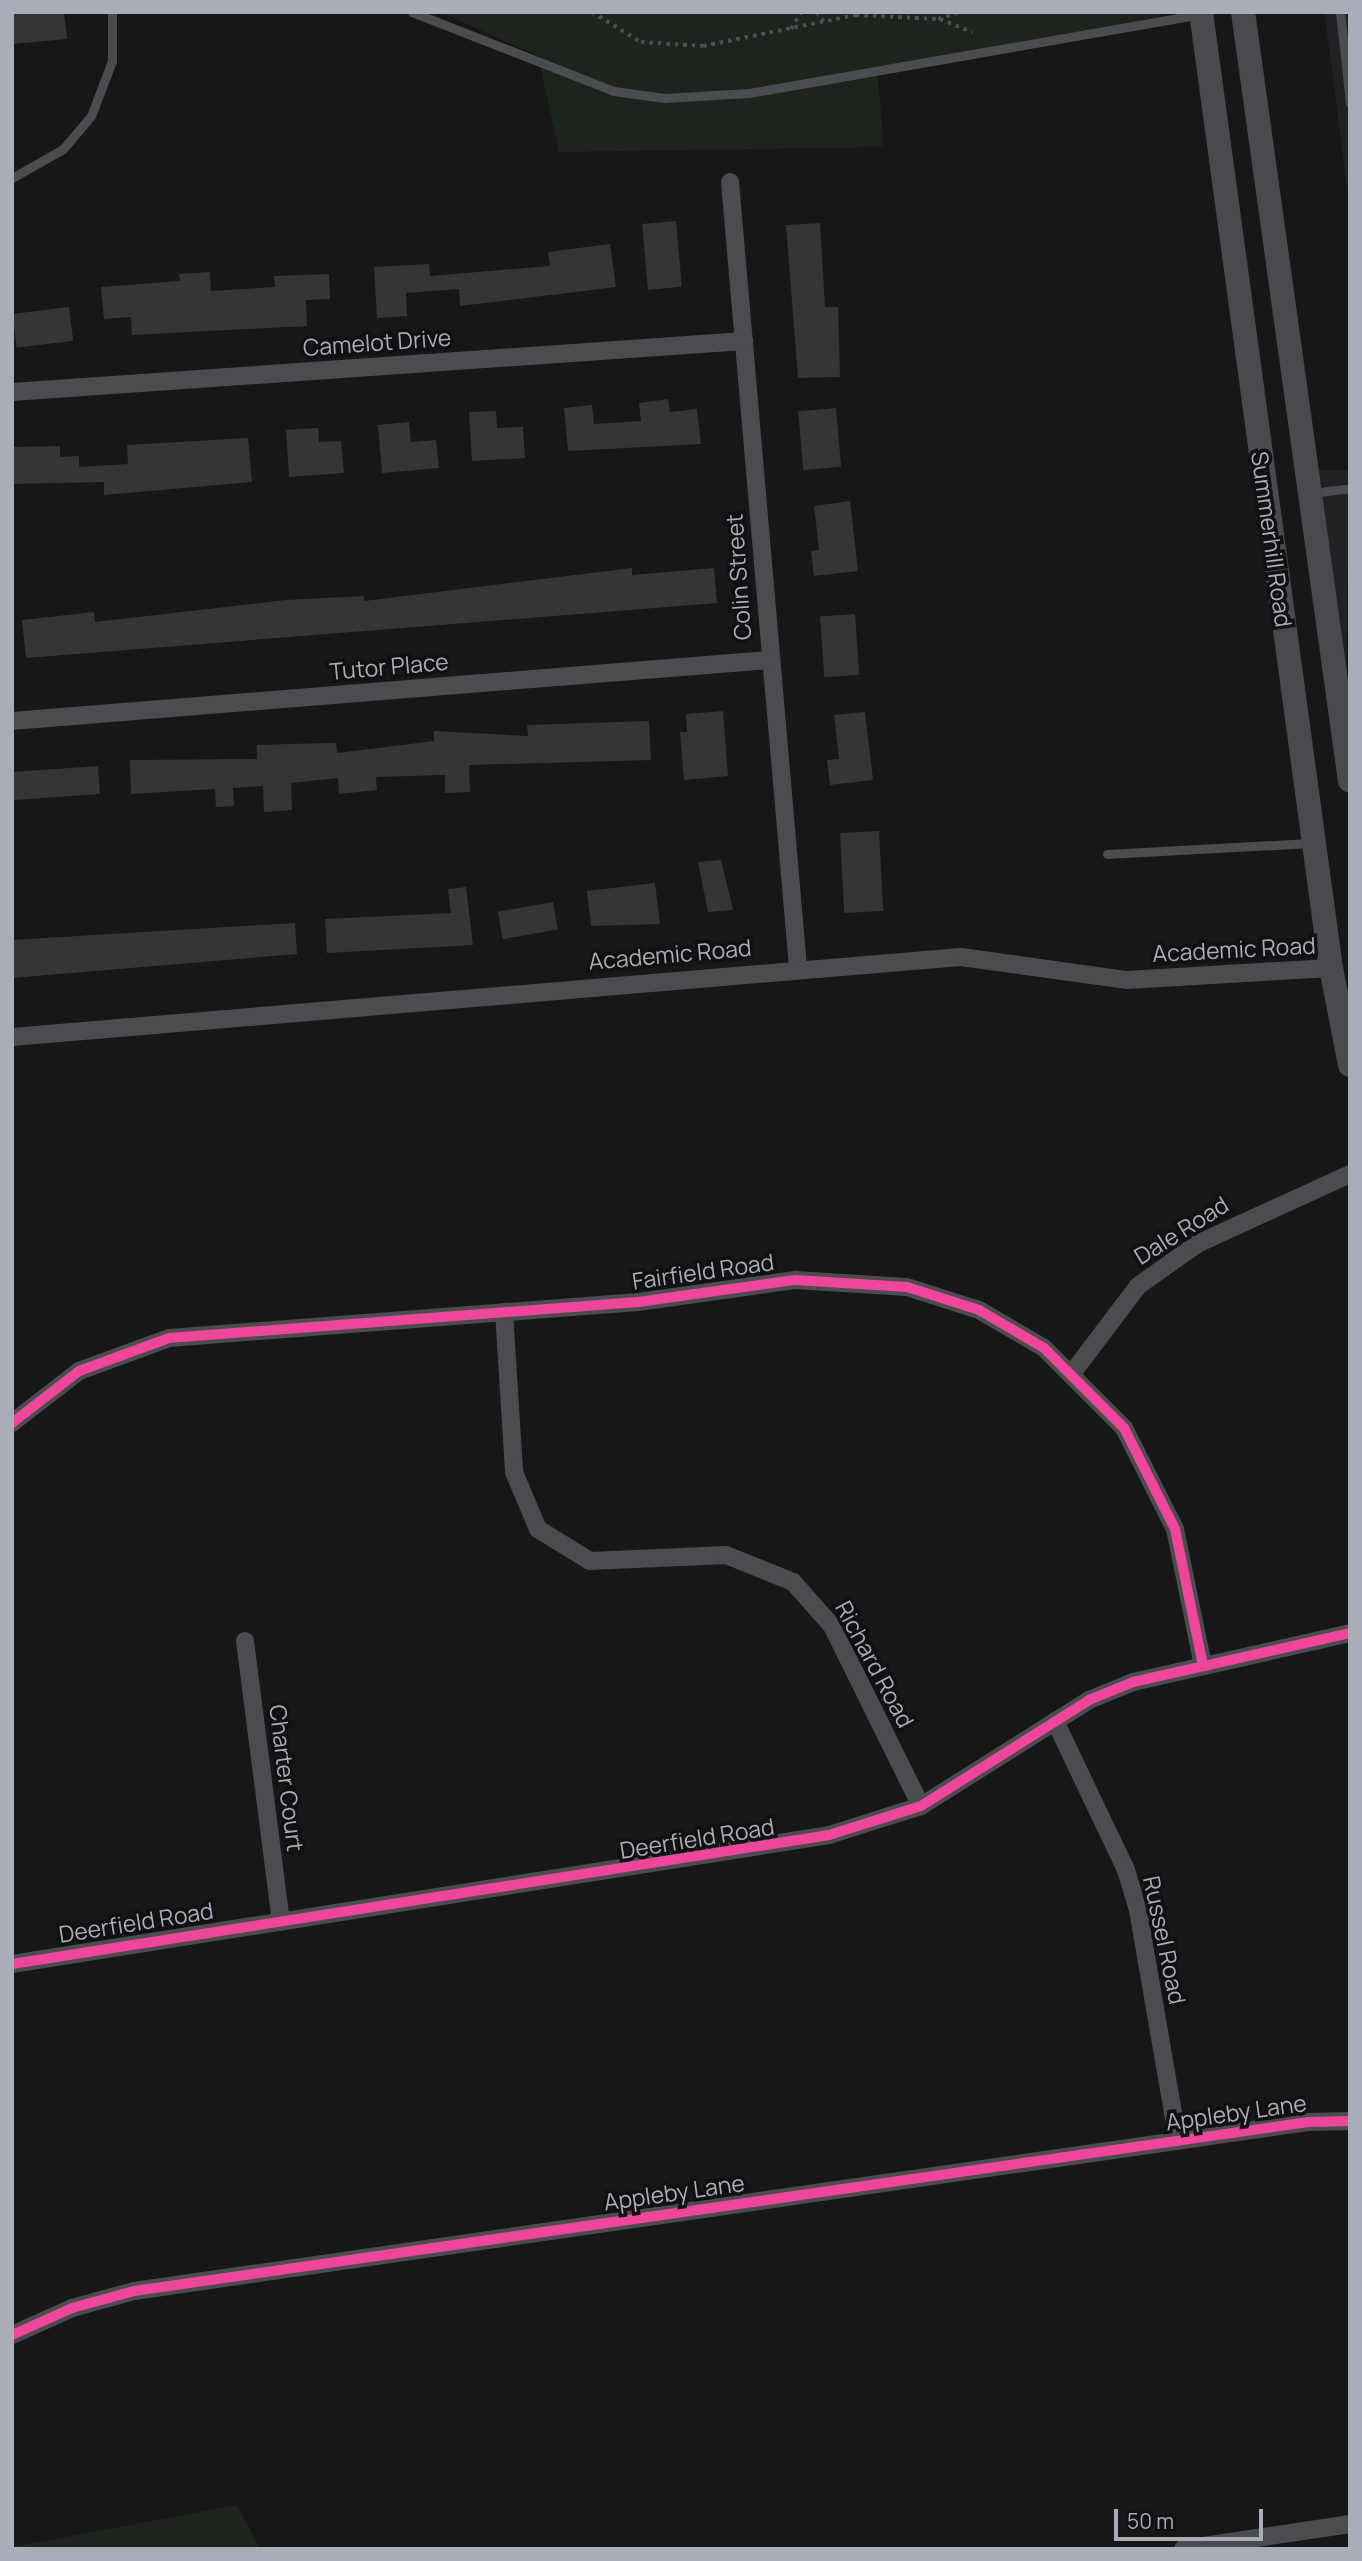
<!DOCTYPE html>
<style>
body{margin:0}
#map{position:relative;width:1362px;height:2561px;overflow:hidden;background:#171717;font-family:Manrope,sans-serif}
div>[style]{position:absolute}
.built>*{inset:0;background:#212123}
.green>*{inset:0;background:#1d241e}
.building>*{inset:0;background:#353536;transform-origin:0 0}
.path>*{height:3.5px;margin-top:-1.75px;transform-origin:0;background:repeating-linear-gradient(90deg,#4d4e52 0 3.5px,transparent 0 8.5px)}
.lane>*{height:9px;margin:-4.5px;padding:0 4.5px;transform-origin:4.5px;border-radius:4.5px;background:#4b4c50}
.street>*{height:18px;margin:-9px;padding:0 9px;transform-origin:9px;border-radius:9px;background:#4b4c50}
.secondary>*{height:24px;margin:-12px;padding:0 12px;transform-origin:12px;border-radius:12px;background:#4a4a4e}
.cycleway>*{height:10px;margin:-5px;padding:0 5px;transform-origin:5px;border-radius:5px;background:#ed469a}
span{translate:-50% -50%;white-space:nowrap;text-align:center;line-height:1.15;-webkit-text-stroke:7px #111113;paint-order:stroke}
.street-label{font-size:23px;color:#a8adb8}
.frame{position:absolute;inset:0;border:14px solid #a8adb8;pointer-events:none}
.scale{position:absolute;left:1114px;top:2509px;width:149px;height:32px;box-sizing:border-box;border:4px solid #a8adb8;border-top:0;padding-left:9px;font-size:21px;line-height:24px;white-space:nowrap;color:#a8adb8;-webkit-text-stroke:5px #111113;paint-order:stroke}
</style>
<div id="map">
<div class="built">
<div style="clip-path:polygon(1326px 12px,1350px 12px,1350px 211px,1325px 17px)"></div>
<div style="clip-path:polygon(1319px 470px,1350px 470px,1346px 674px)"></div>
</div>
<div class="green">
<div style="clip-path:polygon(440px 12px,1159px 12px,1160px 24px,877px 69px,884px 147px,559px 152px,538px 56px)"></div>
<div style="clip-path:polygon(237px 2505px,260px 2549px,12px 2549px,12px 2547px)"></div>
</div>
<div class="building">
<div style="clip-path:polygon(12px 12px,64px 12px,67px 39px,12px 44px)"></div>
<div style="left:676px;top:221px;width:66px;height:34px;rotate:85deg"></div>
<div style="clip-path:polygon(820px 223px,825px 307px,838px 307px,840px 377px,798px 378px,786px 225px)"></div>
<div style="clip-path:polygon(610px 244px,616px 287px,460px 306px,459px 289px,406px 293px,407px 316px,377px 318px,374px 267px,429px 264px,430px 276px,550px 266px,548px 252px)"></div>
<div style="clip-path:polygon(210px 272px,211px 291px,275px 287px,274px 276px,329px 274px,330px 299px,306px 300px,307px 326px,132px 335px,131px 317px,104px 319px,101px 287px,180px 281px,179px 274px)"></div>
<div style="left:69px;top:307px;width:34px;height:57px;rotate:83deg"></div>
<div style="clip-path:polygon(668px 399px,670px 412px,697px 409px,701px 444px,568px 451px,564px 408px,592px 405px,594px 424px,641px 421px,639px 403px)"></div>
<div style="left:836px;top:408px;width:59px;height:38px;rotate:85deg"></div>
<div style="clip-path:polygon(496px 411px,497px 428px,523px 427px,525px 458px,472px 461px,469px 412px)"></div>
<div style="clip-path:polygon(409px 422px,411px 442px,436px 440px,439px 468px,382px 473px,378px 425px)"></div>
<div style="clip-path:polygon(318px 428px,319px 442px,341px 441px,344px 473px,289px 477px,286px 430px)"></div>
<div style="clip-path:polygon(248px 438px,252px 482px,104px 495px,104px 482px,12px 484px,12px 447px,60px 446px,60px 457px,79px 456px,79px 467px,128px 464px,127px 445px)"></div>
<div style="clip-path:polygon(850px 501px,858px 571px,814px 576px,811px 551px,819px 550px,814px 506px)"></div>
<div style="clip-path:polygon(632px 568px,632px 575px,714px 568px,717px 603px,26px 658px,22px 620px,94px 612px,95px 622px,286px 600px,364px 596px,364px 601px)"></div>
<div style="left:855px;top:614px;width:61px;height:35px;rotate:86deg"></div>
<div style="clip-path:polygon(723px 711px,728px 776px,684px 780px,680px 732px,687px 732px,686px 714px)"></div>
<div style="clip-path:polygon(865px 712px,873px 780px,830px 785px,827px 760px,839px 759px,834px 715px)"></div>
<div style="clip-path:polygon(649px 721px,651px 760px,469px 765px,470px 792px,445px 793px,445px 775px,376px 777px,377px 790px,339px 794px,338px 778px,291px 783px,292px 810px,264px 812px,263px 786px,233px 788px,234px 806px,216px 807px,215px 789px,131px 794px,130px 760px,257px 759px,257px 745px,289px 744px,336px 743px,337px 753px,434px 741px,434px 731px,528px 736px,527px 725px)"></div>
<div style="left:98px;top:766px;width:28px;height:86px;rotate:86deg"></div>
<div style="left:879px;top:831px;width:80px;height:39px;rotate:87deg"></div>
<div style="clip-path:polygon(721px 860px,733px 910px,708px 912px,698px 862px)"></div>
<div style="clip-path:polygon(655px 883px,660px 924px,591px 926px,587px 891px)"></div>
<div style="clip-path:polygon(466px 887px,473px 945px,327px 953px,325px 919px,451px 913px,448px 889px)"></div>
<div style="left:553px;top:902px;width:28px;height:56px;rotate:80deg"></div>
<div style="clip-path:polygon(295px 923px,297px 954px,12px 978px,12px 940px)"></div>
</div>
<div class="path">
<div style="left:592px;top:12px;width:57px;rotate:31.5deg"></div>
<div style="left:641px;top:42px;width:62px;rotate:3.7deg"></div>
<div style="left:703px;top:46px;width:156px;rotate:-11.5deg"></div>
<div style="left:856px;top:15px;width:82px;rotate:2.8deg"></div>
<div style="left:938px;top:19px;width:23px;rotate:-18deg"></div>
<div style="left:817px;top:12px;width:12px;rotate:55deg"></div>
<div style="left:940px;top:19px;width:35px;rotate:22deg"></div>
<div style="left:791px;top:29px;width:20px;rotate:-60deg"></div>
</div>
<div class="lane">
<div style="left:412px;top:12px;width:217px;rotate:21.4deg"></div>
<div style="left:614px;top:91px;width:51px;rotate:7.8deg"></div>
<div style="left:665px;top:98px;width:84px;rotate:-3.4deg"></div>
<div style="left:749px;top:93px;width:458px;rotate:-9.9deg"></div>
<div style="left:1340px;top:12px;width:91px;rotate:83.7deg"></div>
<div style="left:12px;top:178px;width:59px;rotate:-29.6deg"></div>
<div style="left:63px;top:149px;width:43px;rotate:-49.7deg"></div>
<div style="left:91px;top:116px;width:59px;rotate:-69.1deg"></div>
<div style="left:112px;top:61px;width:49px;rotate:-90deg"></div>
<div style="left:1312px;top:493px;width:38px;rotate:-7deg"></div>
<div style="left:1107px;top:854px;width:204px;rotate:-3.1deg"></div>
</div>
<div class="street">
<div style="left:730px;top:182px;width:788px;rotate:85.05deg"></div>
<div style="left:12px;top:392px;width:734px;rotate:-3.99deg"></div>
<div style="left:12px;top:721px;width:759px;rotate:-4.61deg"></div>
<div style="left:12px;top:1037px;width:952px;rotate:-4.82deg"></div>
<div style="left:961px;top:957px;width:168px;rotate:7.9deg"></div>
<div style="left:1127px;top:980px;width:204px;rotate:-3.4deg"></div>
<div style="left:504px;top:1312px;width:160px;rotate:86.4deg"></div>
<div style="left:514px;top:1472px;width:62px;rotate:67.2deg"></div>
<div style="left:538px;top:1529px;width:61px;rotate:31.6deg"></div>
<div style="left:590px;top:1561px;width:136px;rotate:-2.5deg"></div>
<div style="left:726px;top:1555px;width:72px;rotate:21.9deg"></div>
<div style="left:793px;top:1582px;width:59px;rotate:48.4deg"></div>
<div style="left:832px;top:1626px;width:201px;rotate:63.7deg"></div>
<div style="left:1073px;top:1372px;width:108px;rotate:-52.9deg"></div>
<div style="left:1138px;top:1286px;width:72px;rotate:-35.4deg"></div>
<div style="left:1197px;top:1244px;width:168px;rotate:-24.6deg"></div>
<div style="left:12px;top:1423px;width:85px;rotate:-37.8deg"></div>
<div style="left:79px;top:1371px;width:96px;rotate:-20.1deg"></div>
<div style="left:169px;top:1338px;width:470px;rotate:-4.4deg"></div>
<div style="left:638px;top:1302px;width:159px;rotate:-8deg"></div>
<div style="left:795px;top:1280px;width:112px;rotate:3.6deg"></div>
<div style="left:907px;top:1287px;width:76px;rotate:17.7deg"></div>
<div style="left:979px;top:1310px;width:75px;rotate:30.3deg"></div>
<div style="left:1044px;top:1348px;width:113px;rotate:45deg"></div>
<div style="left:1124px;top:1428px;width:113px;rotate:63.2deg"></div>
<div style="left:1175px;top:1529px;width:140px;rotate:78.4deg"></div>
<div style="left:245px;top:1641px;width:283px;rotate:82.7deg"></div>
<div style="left:1055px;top:1721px;width:165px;rotate:64.5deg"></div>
<div style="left:1126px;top:1870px;width:42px;rotate:73.3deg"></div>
<div style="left:1138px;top:1910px;width:234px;rotate:80.2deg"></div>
<div style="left:12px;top:1964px;width:827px;rotate:-8.97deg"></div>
<div style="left:829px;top:1835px;width:96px;rotate:-17.5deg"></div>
<div style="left:921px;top:1806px;width:199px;rotate:-32.2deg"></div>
<div style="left:1089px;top:1700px;width:48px;rotate:-22.2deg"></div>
<div style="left:1133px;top:1682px;width:222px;rotate:-12.7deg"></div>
<div style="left:12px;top:2335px;width:66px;rotate:-24.2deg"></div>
<div style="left:72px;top:2308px;width:64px;rotate:-15.3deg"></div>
<div style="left:134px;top:2291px;width:1186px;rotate:-8.19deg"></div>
<div style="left:1308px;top:2122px;width:42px;rotate:-1.4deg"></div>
<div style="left:1183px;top:2549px;width:169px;rotate:-8.5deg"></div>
</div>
<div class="secondary">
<div style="left:1201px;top:12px;width:965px;rotate:82.26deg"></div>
<div style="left:1331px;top:968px;width:99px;rotate:78.9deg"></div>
<div style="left:1243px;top:12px;width:776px;rotate:82.08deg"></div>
</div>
<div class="cycleway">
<div style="left:12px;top:1423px;width:85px;rotate:-37.8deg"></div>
<div style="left:79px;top:1371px;width:96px;rotate:-20.1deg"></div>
<div style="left:169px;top:1338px;width:470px;rotate:-4.4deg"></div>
<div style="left:638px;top:1302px;width:159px;rotate:-8deg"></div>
<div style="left:795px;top:1280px;width:112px;rotate:3.6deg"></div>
<div style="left:907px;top:1287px;width:76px;rotate:17.7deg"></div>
<div style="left:979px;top:1310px;width:75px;rotate:30.3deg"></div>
<div style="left:1044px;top:1348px;width:113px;rotate:45deg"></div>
<div style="left:1124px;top:1428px;width:113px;rotate:63.2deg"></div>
<div style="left:1175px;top:1529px;width:140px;rotate:78.4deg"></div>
<div style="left:12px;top:1964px;width:827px;rotate:-8.97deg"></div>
<div style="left:829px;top:1835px;width:96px;rotate:-17.5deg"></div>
<div style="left:921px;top:1806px;width:199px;rotate:-32.2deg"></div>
<div style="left:1089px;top:1700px;width:48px;rotate:-22.2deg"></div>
<div style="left:1133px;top:1682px;width:222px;rotate:-12.7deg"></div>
<div style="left:12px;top:2335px;width:66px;rotate:-24.2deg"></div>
<div style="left:72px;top:2308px;width:64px;rotate:-15.3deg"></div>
<div style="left:134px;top:2291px;width:1186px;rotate:-8.19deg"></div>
<div style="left:1308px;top:2122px;width:42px;rotate:-1.4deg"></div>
</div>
<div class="street-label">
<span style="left:377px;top:342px;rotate:-4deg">Camelot Drive</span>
<span style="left:1272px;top:539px;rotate:82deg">Summerhill Road</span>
<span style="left:738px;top:577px;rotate:-94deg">Colin Street</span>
<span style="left:389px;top:666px;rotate:-5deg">Tutor Place</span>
<span style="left:1234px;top:949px;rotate:-3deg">Academic Road</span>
<span style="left:670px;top:954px;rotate:-5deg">Academic Road</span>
<span style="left:1181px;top:1230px;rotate:-32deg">Dale Road</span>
<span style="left:703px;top:1271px;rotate:-8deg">Fairfield Road</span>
<span style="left:875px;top:1664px;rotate:62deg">Richard Road</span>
<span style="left:287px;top:1778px;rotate:83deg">Charter Court</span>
<span style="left:697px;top:1838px;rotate:-9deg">Deerfield Road</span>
<span style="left:136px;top:1922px;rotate:-9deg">Deerfield Road</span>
<span style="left:1165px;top:1940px;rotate:78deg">Russel Road</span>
<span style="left:1236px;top:2112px;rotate:-8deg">Appleby Lane</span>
<span style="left:674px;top:2192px;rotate:-8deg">Appleby Lane</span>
</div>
<div class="frame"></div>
<div class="scale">50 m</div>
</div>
